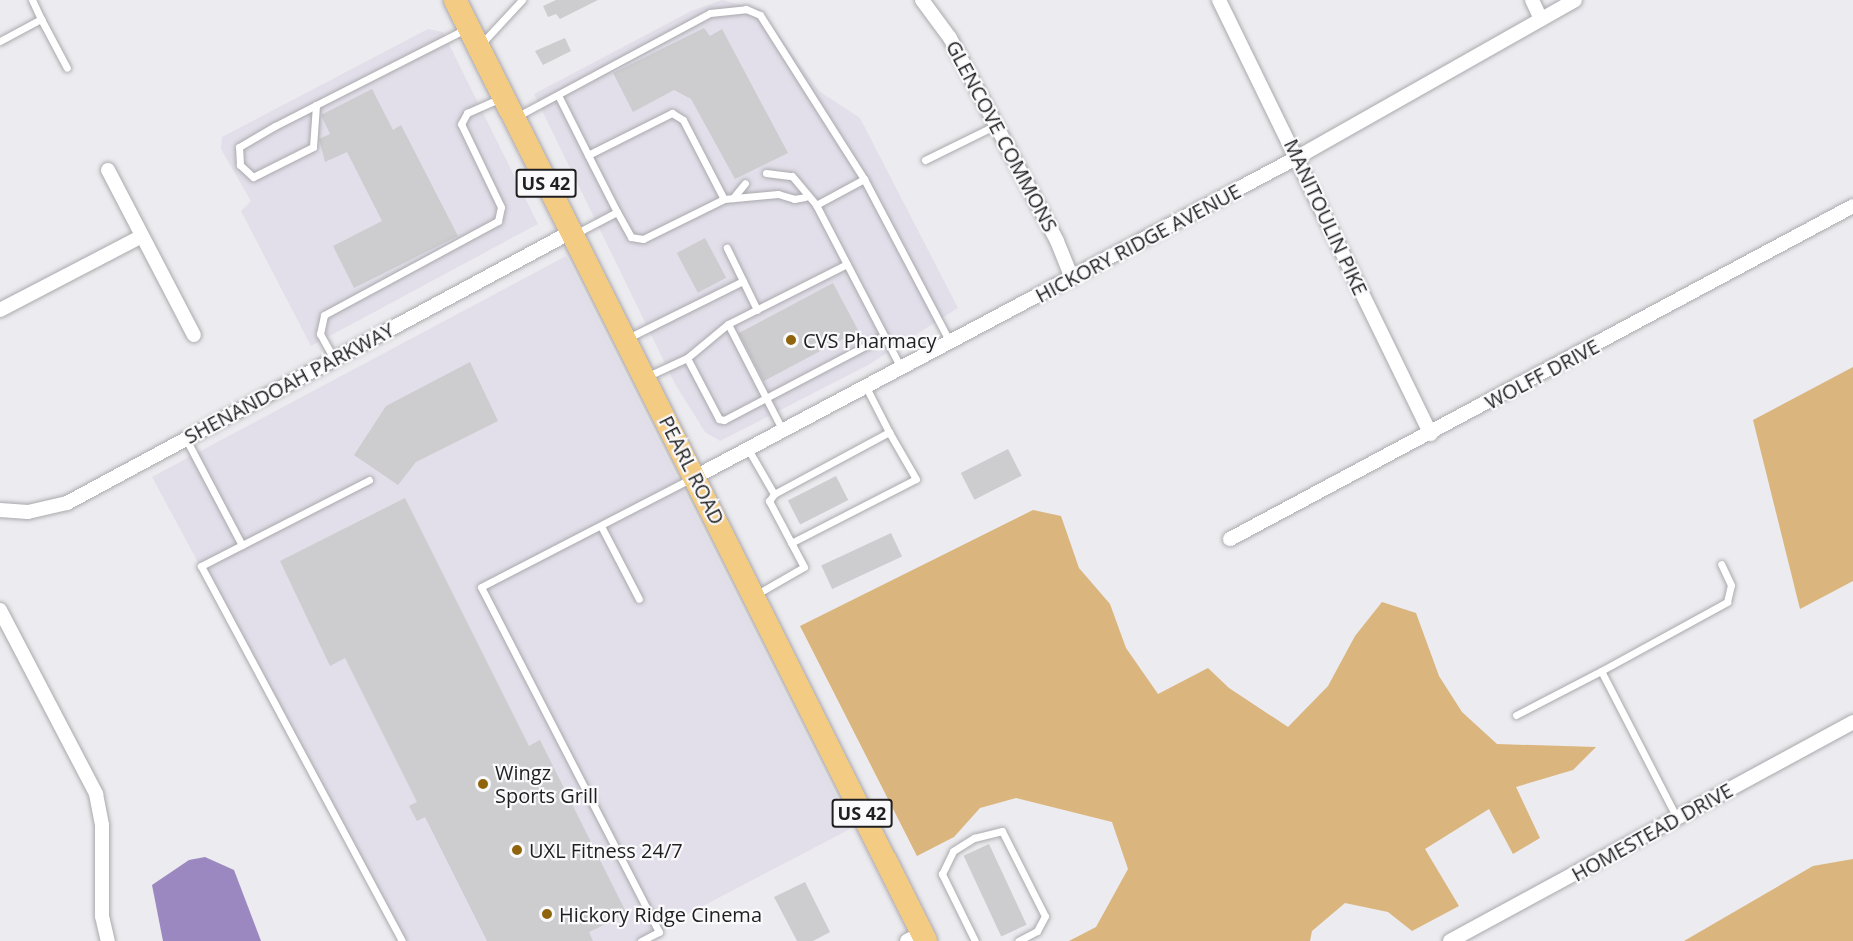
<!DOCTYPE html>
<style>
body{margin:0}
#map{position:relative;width:1853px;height:941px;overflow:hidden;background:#ecebef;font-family:"Open Sans",sans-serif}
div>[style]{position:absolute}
.built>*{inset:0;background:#e2dfea}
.forest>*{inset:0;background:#dab57d}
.water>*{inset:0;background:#9c88c0}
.building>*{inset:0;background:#cdcccf;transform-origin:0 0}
.roads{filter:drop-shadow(0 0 2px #aaa9ad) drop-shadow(0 0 2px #aaa9ad)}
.lane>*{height:7px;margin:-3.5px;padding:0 3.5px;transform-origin:3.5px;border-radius:3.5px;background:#fff}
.street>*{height:14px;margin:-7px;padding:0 7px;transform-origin:7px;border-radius:7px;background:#fff}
.primary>*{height:22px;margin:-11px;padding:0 11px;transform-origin:11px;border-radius:11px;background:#f4cb82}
.dots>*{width:16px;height:16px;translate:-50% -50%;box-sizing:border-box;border:3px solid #faf9fc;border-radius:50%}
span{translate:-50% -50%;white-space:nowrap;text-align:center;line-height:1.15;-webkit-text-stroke:4.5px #faf9fc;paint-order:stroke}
.shield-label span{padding:2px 4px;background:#faf9fc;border:2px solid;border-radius:4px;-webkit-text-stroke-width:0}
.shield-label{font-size:18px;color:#1f1f20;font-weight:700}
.street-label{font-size:20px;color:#1f1f20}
.poi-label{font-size:20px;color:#1f1f20}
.left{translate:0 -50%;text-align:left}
</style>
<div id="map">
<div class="built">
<div style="clip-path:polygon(722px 0,761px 10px,819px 91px,860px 118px,958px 308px,868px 365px,720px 441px,705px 432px,675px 384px,534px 94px,691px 11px)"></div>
<div style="clip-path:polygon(428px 29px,443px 32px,538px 224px,311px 346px,241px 211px,251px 201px,221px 149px,222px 137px)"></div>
<div style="clip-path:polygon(566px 256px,852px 828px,636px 941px,402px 941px,152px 477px)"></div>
</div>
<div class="forest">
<div style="clip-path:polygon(1853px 367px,1853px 581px,1800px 609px,1753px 420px)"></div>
<div style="clip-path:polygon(1033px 510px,1061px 516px,1079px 568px,1110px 604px,1126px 648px,1158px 694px,1208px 668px,1229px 688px,1288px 727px,1328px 686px,1355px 636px,1382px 602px,1416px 613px,1439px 676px,1462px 712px,1497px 744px,1596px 747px,1573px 770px,1516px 787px,1540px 838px,1513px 854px,1489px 809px,1425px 849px,1459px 906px,1412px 931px,1388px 912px,1345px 903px,1312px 931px,1310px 941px,1069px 941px,1096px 927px,1128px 869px,1112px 822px,1016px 798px,980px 808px,954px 837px,917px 856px,800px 626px)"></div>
<div style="clip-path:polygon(1853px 859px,1853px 941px,1684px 941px,1813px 866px)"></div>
</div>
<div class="water">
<div style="clip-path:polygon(205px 857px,234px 870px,261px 941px,163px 941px,152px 885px,189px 860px)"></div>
</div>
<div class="building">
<div style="clip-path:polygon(556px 0,598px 0,560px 19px,556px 14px,548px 17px,543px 6px)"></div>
<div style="clip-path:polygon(704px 28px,710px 36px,722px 29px,788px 153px,735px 179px,691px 99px,674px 90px,633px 112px,613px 73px)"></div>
<div style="clip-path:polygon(565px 38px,571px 51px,543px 65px,535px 51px)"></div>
<div style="clip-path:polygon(372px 89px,393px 130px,401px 125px,458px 236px,354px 288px,333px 246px,382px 221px,347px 152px,325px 162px,319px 139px,330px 134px,321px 115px)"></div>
<div style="left:705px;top:238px;width:45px;height:32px;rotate:62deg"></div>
<div style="left:833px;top:283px;width:54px;height:107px;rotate:62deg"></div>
<div style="clip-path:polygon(470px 362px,498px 421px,416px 462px,398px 485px,354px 455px,386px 406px)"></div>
<div style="left:1008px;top:449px;width:30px;height:53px;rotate:63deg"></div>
<div style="left:836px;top:476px;width:27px;height:54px;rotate:63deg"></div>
<div style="clip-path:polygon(405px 498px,529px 746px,540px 740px,627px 914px,589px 932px,593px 941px,487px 941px,425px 817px,417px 821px,409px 806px,417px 802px,345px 658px,330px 666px,280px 561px)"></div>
<div style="left:891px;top:533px;width:26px;height:77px;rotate:65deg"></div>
<div style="left:989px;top:844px;width:89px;height:28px;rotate:65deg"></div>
<div style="clip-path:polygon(805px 882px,830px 932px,813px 941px,797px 941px,774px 897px)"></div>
</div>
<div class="roads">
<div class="lane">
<div style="left:41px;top:19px;width:55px;rotate:62deg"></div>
<div style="left:0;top:41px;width:47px;rotate:-28.2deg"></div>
<div style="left:41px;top:19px;width:21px;rotate:-115deg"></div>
<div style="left:482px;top:43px;width:59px;rotate:-47.1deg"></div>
<div style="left:558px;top:95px;width:67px;rotate:63.4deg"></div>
<div style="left:316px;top:105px;width:42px;rotate:94.1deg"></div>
<div style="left:313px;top:147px;width:67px;rotate:153.4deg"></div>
<div style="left:253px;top:177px;width:18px;rotate:-137deg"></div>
<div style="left:240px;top:165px;width:18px;rotate:-93deg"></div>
<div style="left:239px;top:147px;width:42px;rotate:-30.3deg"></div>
<div style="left:275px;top:126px;width:46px;rotate:-27.1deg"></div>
<div style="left:316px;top:105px;width:168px;rotate:-26.9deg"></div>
<div style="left:516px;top:117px;width:220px;rotate:-28.2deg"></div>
<div style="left:710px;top:13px;width:36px;rotate:-6deg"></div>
<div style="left:746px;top:9px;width:15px;rotate:23deg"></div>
<div style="left:760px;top:15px;width:194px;rotate:57.6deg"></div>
<div style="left:925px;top:160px;width:79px;rotate:-26.2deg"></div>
<div style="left:766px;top:173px;width:26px;rotate:7deg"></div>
<div style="left:792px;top:176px;width:38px;rotate:50deg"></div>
<div style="left:733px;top:198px;width:19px;rotate:-51deg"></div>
<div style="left:724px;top:199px;width:54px;rotate:-5.3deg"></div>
<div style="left:778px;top:194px;width:17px;rotate:17deg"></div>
<div style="left:794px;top:199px;width:11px;rotate:-10deg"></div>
<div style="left:575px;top:234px;width:47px;rotate:-27.6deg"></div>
<div style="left:617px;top:212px;width:64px;rotate:-117deg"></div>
<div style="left:588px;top:155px;width:94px;rotate:-26.6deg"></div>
<div style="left:672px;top:113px;width:13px;rotate:32deg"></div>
<div style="left:683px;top:120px;width:89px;rotate:62.6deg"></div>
<div style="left:724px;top:199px;width:90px;rotate:153.7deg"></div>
<div style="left:643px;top:239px;width:12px;rotate:-171deg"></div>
<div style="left:631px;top:237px;width:29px;rotate:-119deg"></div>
<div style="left:743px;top:281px;width:32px;rotate:64deg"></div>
<div style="left:728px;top:324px;width:133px;rotate:-26.8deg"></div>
<div style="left:628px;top:338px;width:128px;rotate:-26.4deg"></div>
<div style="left:743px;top:281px;width:37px;rotate:-116deg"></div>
<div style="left:687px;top:358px;width:69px;rotate:62.3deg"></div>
<div style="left:719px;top:419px;width:5px;rotate:11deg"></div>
<div style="left:724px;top:420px;width:181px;rotate:-27.7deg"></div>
<div style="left:334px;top:359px;width:29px;rotate:-119deg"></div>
<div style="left:320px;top:334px;width:19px;rotate:-78deg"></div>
<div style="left:324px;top:315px;width:198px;rotate:-28.4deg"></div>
<div style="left:498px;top:221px;width:14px;rotate:-78deg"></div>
<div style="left:501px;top:207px;width:92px;rotate:-115.7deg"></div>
<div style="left:461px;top:124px;width:13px;rotate:-61deg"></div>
<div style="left:467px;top:113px;width:37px;rotate:-24deg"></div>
<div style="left:901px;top:368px;width:184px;rotate:-117.5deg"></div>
<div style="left:816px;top:205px;width:55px;rotate:-28.4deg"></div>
<div style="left:864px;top:179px;width:184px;rotate:62.2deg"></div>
<div style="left:648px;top:376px;width:43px;rotate:-24.8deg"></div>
<div style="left:687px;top:358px;width:53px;rotate:-39.7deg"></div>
<div style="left:728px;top:324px;width:120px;rotate:62.8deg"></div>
<div style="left:186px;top:439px;width:120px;rotate:62.2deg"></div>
<div style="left:748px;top:449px;width:52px;rotate:60deg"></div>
<div style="left:774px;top:494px;width:131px;rotate:-28.3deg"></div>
<div style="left:889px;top:432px;width:51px;rotate:-117.1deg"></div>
<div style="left:369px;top:480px;width:189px;rotate:152.9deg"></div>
<div style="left:201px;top:566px;width:425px;rotate:61.8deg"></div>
<div style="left:601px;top:526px;width:82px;rotate:62.5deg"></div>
<div style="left:791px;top:543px;width:140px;rotate:-27.1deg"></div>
<div style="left:916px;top:479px;width:54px;rotate:-119.9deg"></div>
<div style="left:757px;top:594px;width:54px;rotate:-29.9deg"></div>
<div style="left:804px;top:567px;width:75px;rotate:-117.9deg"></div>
<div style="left:769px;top:501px;width:9px;rotate:-54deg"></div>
<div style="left:1516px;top:715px;width:96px;rotate:-27.4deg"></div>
<div style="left:1677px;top:818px;width:165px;rotate:-117.3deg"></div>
<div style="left:1601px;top:671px;width:144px;rotate:-28.7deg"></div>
<div style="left:1727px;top:602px;width:17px;rotate:-77deg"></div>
<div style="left:1731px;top:585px;width:23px;rotate:-115deg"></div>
<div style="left:641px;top:941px;width:20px;rotate:-27deg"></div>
<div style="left:659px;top:932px;width:388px;rotate:-117.3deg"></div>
<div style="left:481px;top:587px;width:235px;rotate:-27.3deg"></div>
<div style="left:975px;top:941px;width:75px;rotate:-116.2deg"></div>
<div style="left:942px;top:874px;width:25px;rotate:-64deg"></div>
<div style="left:953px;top:851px;width:25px;rotate:-32deg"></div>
<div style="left:974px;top:838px;width:29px;rotate:-14deg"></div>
<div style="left:1002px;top:831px;width:95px;rotate:63.2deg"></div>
<div style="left:1045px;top:916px;width:17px;rotate:118deg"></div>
<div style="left:1037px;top:931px;width:21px;rotate:152deg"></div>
</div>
<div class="street">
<div style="left:922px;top:0;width:47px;rotate:53.6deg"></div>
<div style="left:950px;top:38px;width:229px;rotate:62.2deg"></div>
<div style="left:1057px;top:241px;width:40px;rotate:68deg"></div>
<div style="left:1219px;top:0;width:483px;rotate:64deg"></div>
<div style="left:1532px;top:0;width:21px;rotate:65deg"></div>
<div style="left:108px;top:170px;width:186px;rotate:62.5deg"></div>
<div style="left:0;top:310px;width:160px;rotate:-27.5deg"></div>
<div style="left:695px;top:477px;width:683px;rotate:-27.95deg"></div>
<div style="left:1298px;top:157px;width:318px;rotate:-29.5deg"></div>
<div style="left:0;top:510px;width:28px;rotate:4deg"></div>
<div style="left:28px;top:512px;width:40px;rotate:-13deg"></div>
<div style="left:67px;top:503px;width:572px;rotate:-28.27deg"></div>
<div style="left:1230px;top:539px;width:706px;rotate:-28.12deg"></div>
<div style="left:0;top:610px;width:208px;rotate:62.4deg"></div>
<div style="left:96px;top:794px;width:32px;rotate:79deg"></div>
<div style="left:102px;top:825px;width:91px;rotate:90deg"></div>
<div style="left:102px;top:916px;width:26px;rotate:77deg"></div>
<div style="left:907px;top:941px;width:17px;rotate:-28deg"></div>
<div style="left:1450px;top:941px;width:459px;rotate:-28.5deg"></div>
</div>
<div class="primary">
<div style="left:455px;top:0;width:1052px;rotate:63.41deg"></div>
</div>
</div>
<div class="dots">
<div style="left:791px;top:340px;background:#90640d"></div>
<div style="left:483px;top:784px;background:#90640d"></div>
<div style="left:517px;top:850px;background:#90640d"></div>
<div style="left:547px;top:914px;background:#90640d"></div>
</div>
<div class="shield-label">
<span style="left:546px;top:183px">US 42</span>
<span style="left:862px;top:813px">US 42</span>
</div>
<div class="street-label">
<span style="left:1002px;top:136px;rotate:62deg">GLENCOVE COMMONS</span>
<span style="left:1326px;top:217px;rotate:65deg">MANITOULIN PIKE</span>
<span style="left:1138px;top:243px;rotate:-28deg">HICKORY RIDGE AVENUE</span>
<span style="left:1542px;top:374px;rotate:-28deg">WOLFF DRIVE</span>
<span style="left:289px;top:383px;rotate:-28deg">SHENANDOAH PARKWAY</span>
<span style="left:692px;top:470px;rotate:63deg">PEARL ROAD</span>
<span style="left:1652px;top:832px;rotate:-29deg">HOMESTEAD DRIVE</span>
</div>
<div class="poi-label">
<span class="left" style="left:803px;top:340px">CVS Pharmacy</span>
<span class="left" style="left:495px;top:784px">Wingz<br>Sports Grill</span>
<span class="left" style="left:529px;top:850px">UXL Fitness 24/7</span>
<span class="left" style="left:559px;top:914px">Hickory Ridge Cinema</span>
</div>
</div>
